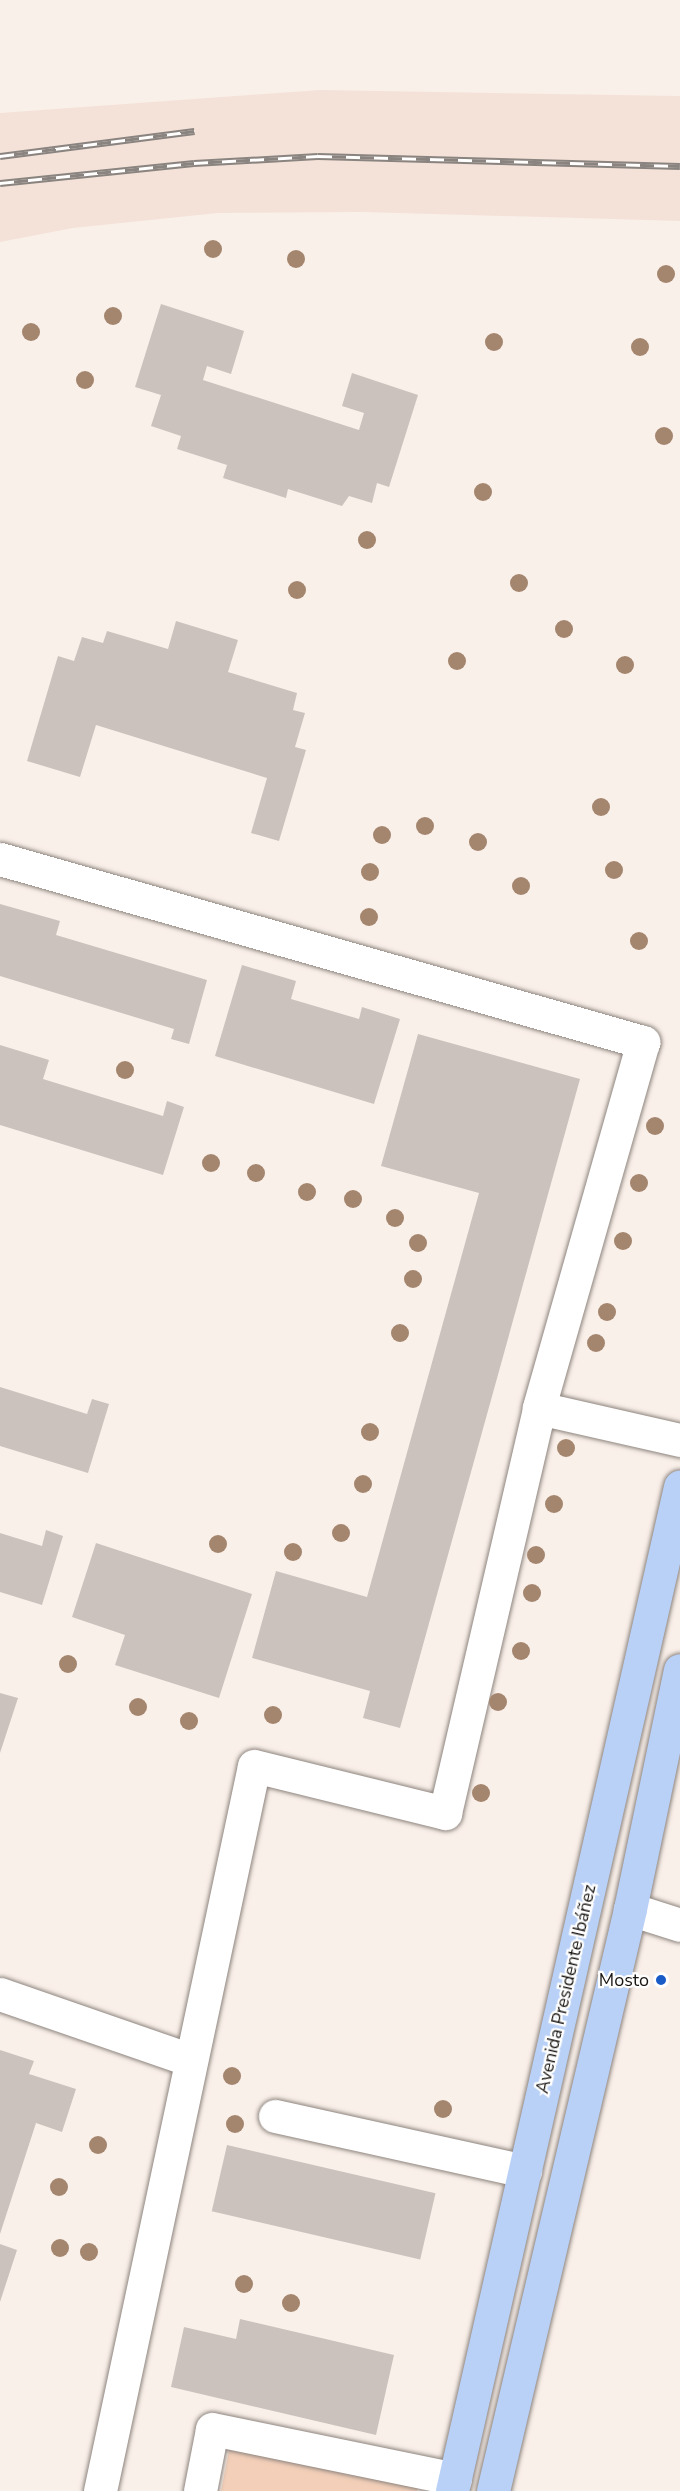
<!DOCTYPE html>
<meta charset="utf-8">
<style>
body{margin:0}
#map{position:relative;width:680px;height:2491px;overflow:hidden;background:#faf0ea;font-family:"Nunito Sans",sans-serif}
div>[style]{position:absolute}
.built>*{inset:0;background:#f4e2d8}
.green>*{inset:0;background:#f3cfb9}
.building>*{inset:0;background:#ccc2bd;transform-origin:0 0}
.roads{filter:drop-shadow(0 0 2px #8d847e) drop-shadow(0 0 2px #8d847e)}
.minor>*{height:33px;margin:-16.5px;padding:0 16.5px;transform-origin:16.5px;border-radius:16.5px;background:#fff}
.major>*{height:33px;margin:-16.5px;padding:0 16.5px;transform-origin:16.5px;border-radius:16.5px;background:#bad1f7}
.rail>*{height:7px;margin-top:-3.5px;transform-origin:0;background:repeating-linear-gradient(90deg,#fff 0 14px,#8a8480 0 28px);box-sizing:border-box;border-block:2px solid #8a8480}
.trees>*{width:18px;height:18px;margin:-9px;border-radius:50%;background:#a4856e}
.dots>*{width:16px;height:16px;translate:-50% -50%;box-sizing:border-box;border:3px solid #fff;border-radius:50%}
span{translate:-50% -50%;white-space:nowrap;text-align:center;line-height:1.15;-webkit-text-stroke:4.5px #fff;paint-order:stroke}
.poi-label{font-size:18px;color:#181513}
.right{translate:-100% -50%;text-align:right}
.street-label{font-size:18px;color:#181513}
</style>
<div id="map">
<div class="built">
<div style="clip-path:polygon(320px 90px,680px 96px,680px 221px,363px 212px,218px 213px,73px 228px,0 242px,0 113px)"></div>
</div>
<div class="green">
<div style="clip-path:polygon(231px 2440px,420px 2480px,417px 2491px,221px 2491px)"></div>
</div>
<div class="building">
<div style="clip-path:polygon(161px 304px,244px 331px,231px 374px,207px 366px,203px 380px,359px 430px,364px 413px,342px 406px,352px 373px,418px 395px,389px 487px,377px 483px,372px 503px,349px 496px,342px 506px,288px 489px,286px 498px,223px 478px,227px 465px,177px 449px,181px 436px,151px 426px,161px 395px,135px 387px)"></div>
<div style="clip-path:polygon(176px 621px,238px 640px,228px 672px,297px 693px,293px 710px,305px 713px,295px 747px,306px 750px,279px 841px,251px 833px,267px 778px,96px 725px,80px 777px,27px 761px,58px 656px,74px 661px,82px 637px,103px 643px,107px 631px,168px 649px)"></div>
<div style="clip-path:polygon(0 904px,60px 921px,56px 935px,207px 980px,189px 1044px,171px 1039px,174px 1029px,0 976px)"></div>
<div style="clip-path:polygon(242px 965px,296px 981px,291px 999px,359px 1019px,362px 1007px,400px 1019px,374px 1104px,215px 1056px)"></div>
<div style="clip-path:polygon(418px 1034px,580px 1079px,400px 1728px,363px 1718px,370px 1691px,252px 1658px,276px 1571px,367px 1597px,479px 1193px,381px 1166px)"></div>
<div style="clip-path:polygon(0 1045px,49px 1060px,43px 1079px,163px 1116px,167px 1101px,184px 1107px,163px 1175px,0 1125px)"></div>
<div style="clip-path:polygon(0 1387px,87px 1414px,92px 1399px,109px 1404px,88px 1473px,0 1446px)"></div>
<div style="clip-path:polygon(46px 1530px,63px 1536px,42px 1605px,0 1592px,0 1533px,42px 1546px)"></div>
<div style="clip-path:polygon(96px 1543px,252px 1594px,219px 1698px,115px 1665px,125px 1635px,72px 1617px)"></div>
<div style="clip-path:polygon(0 1693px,18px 1698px,0 1753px)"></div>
<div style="clip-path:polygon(0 2050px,34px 2061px,29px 2074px,76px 2089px,62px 2132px,36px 2123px,0 2234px)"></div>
<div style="left:227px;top:2145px;width:214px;height:68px;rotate:13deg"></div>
<div style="clip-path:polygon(0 2244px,17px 2250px,0 2302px)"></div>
<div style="clip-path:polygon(240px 2319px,394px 2355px,376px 2435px,171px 2387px,184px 2327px,236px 2339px)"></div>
</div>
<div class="roads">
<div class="minor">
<div style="left:0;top:859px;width:669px;rotate:15.89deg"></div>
<div style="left:643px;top:1042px;width:380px;rotate:105.9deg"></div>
<div style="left:630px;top:1909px;width:52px;rotate:17.7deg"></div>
<div style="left:0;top:1994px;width:202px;rotate:19.1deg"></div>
<div style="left:275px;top:2116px;width:256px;rotate:12.4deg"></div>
<div style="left:100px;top:2491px;width:741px;rotate:-78.01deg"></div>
<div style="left:254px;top:1766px;width:197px;rotate:13.8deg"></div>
<div style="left:445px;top:1813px;width:416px;rotate:-76.9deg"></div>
<div style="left:539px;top:1408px;width:145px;rotate:12.8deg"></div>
<div style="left:200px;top:2491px;width:63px;rotate:-79deg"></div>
<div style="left:212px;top:2429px;width:248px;rotate:11.6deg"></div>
</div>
<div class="major">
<div style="left:452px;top:2491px;width:1030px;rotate:-77.21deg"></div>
<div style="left:493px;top:2491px;width:598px;rotate:-76.75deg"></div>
<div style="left:630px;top:1909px;width:244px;rotate:-78.2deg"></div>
</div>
</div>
<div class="rail">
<div style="left:0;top:156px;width:196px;rotate:-7.3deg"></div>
<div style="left:0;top:183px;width:195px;rotate:-5.9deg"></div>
<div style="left:194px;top:163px;width:124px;rotate:-3.2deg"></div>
<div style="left:318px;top:156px;width:362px;rotate:1.6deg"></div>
</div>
<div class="trees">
<div style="left:213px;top:249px"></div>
<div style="left:296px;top:259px"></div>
<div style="left:666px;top:274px"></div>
<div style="left:113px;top:316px"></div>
<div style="left:31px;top:332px"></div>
<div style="left:494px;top:342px"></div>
<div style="left:640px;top:347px"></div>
<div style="left:85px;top:380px"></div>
<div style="left:664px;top:436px"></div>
<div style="left:483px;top:492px"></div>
<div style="left:367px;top:540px"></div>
<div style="left:519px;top:583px"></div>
<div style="left:297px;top:590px"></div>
<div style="left:564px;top:629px"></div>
<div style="left:457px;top:661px"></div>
<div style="left:625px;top:665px"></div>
<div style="left:601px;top:807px"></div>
<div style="left:425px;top:826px"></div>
<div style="left:382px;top:835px"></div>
<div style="left:478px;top:842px"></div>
<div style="left:614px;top:870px"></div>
<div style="left:370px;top:872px"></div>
<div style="left:521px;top:886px"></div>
<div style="left:369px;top:917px"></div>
<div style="left:639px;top:941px"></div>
<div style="left:125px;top:1070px"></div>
<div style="left:655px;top:1126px"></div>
<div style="left:211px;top:1163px"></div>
<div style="left:256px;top:1173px"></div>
<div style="left:639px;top:1183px"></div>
<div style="left:307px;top:1192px"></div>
<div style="left:353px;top:1199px"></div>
<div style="left:395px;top:1218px"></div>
<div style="left:623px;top:1241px"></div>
<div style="left:418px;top:1243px"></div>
<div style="left:413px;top:1279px"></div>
<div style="left:607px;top:1312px"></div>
<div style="left:400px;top:1333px"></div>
<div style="left:596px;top:1343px"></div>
<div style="left:370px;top:1432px"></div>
<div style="left:566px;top:1448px"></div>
<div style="left:363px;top:1484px"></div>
<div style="left:554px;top:1504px"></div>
<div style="left:341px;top:1533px"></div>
<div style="left:218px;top:1544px"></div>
<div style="left:293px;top:1552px"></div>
<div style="left:536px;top:1555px"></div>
<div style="left:532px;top:1593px"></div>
<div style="left:521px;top:1651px"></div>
<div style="left:68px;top:1664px"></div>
<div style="left:498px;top:1702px"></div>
<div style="left:138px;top:1707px"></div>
<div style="left:273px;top:1715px"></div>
<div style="left:189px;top:1721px"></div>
<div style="left:481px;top:1793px"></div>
<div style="left:232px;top:2076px"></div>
<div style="left:443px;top:2109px"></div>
<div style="left:235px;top:2124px"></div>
<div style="left:98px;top:2145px"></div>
<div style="left:59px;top:2187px"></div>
<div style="left:60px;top:2248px"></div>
<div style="left:89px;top:2252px"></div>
<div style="left:244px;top:2284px"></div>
<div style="left:291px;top:2303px"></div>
</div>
<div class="dots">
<div style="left:661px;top:1980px;background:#185ac6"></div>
</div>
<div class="poi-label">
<span class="right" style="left:649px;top:1980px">Mosto</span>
</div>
<div class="street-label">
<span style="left:566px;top:1989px;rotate:-77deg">Avenida Presidente Ibáñez</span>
</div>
</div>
